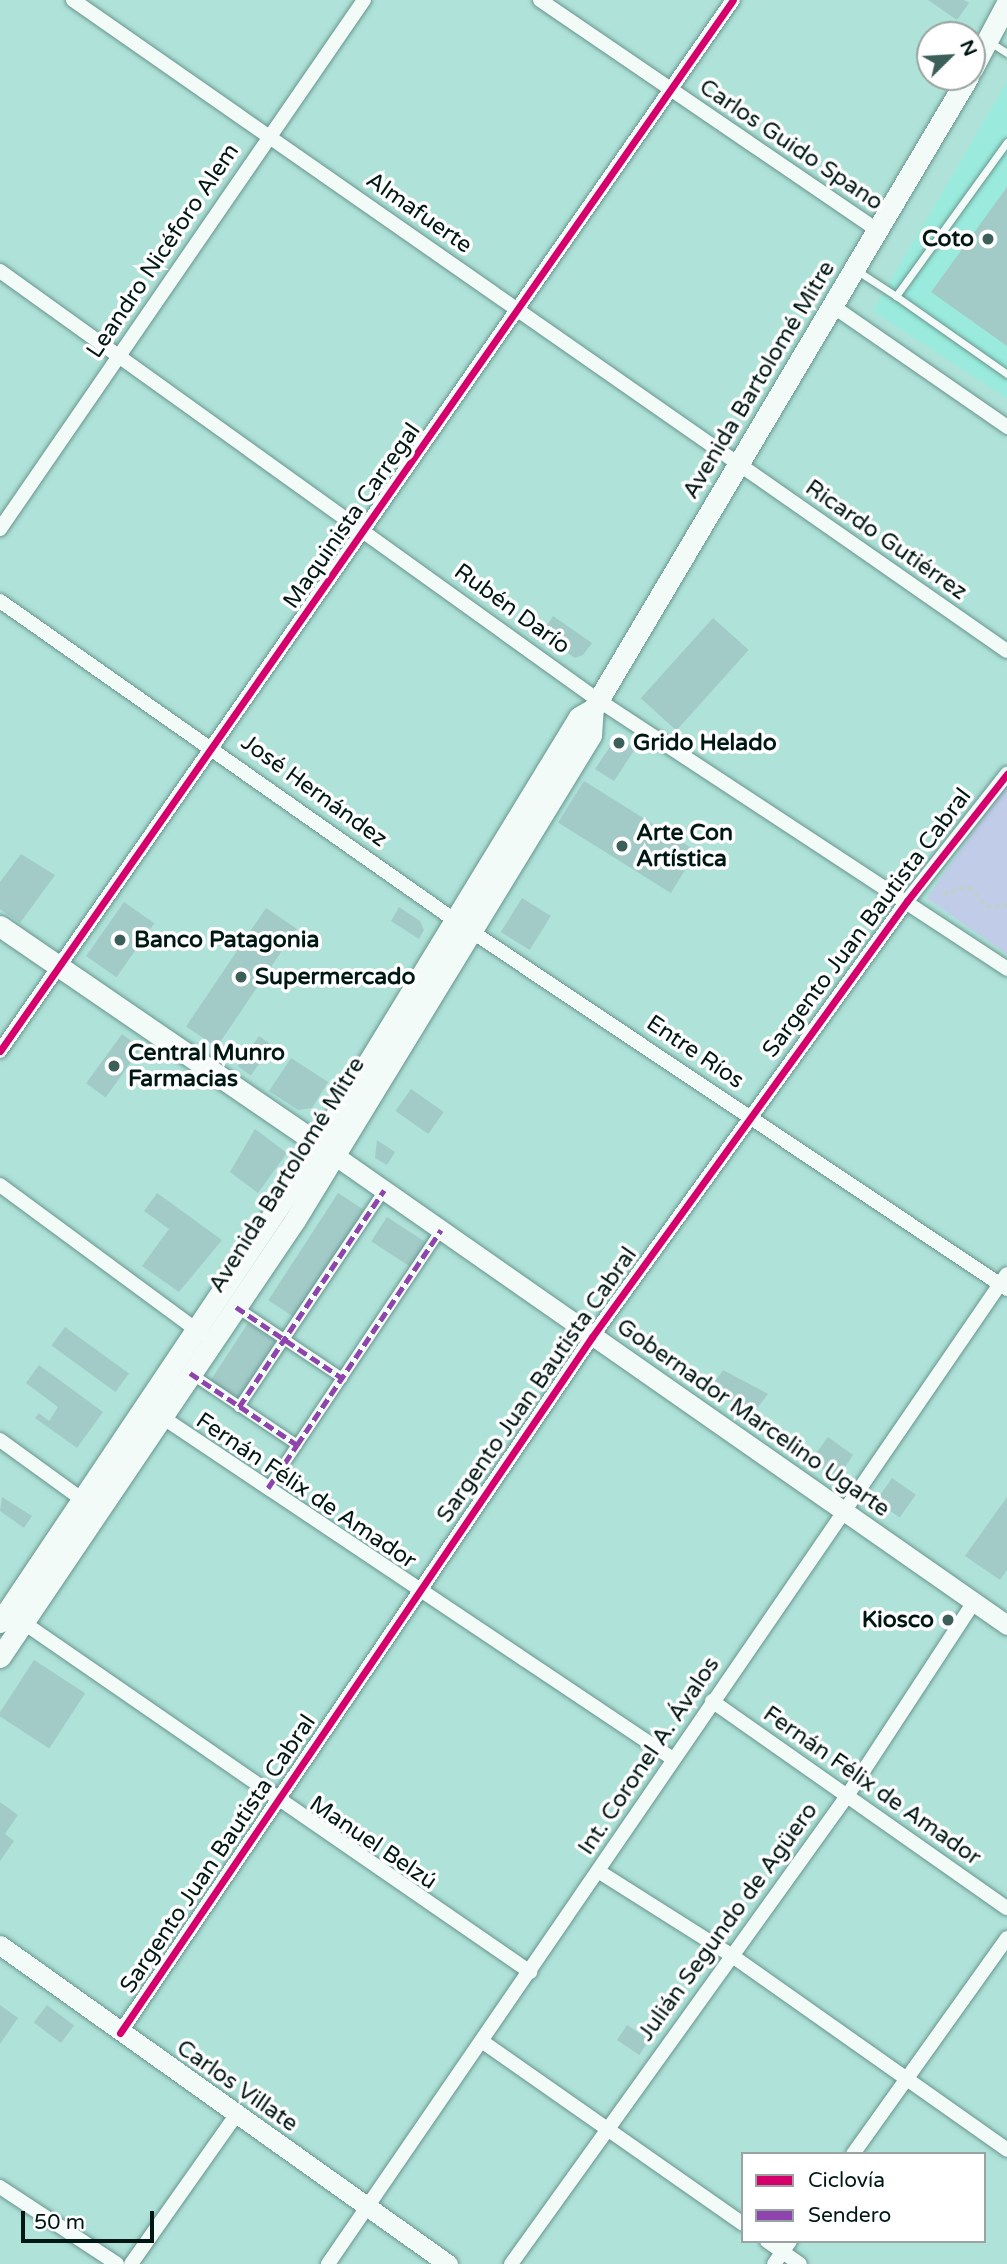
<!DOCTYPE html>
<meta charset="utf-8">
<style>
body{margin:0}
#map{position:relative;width:1007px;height:2264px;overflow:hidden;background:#afe2d9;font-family:"Varela Round",sans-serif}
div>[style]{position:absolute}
.built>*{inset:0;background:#9aebdd}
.green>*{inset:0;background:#c1cce8}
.building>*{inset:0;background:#a2cbc8;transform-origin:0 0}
.path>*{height:3.5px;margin-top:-1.75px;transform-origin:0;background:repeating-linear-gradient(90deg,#c0cfcc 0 5px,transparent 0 8.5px)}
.roads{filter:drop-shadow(0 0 2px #68958e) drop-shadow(0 0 2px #68958e)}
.service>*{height:7px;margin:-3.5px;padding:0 3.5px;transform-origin:3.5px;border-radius:3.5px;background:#f3fbf9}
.pedestrian>*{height:10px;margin:-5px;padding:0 5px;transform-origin:5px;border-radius:5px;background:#f3fbf9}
.minor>*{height:14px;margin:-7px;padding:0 7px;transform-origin:7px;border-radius:7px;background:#f3fbf9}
.tertiary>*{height:19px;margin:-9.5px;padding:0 9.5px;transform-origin:9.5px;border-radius:9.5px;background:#f3fbf9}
.secondary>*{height:21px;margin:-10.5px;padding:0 10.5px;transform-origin:10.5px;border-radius:10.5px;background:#f3fbf9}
.quiet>*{height:5px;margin-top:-2.5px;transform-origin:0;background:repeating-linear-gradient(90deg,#8e44ad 0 10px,transparent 0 15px)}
.cycleway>*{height:7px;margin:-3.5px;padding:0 3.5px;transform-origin:3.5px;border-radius:3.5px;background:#d6006c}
.dots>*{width:19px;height:19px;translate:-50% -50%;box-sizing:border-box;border:4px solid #fff;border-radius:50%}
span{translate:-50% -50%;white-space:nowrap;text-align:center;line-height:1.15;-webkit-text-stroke:7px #fff;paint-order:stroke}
.street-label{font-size:23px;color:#001814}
.poi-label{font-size:23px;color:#001814;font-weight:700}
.right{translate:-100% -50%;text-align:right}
.left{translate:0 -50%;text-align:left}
.legend{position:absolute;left:741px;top:2152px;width:245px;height:91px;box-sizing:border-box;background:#fff;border:2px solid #99a3a1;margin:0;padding:9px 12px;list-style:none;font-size:21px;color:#001814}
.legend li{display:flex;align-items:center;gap:14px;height:35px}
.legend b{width:35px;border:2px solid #99a3a1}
.north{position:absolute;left:916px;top:21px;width:70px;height:70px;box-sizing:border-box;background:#fff;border:2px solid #99a3a1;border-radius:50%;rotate:66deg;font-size:19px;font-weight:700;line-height:28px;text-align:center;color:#001814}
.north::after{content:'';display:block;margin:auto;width:24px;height:32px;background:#3d5f59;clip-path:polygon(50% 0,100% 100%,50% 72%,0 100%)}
.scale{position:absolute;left:21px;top:2211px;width:133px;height:32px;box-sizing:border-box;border:4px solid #001814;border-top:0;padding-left:9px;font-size:21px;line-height:24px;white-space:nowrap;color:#001814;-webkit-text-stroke:5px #fff;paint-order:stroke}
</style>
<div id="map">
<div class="built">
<div style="clip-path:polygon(1007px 82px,1007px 398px,873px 311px)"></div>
</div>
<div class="green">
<div style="clip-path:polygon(1007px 784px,1007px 954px,927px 898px)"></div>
</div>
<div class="building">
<div style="clip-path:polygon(928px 0,964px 0,969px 3px,957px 20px)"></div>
<div style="clip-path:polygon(1007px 187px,1007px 346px,931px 292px)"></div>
<div style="clip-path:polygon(553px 616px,592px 643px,583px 655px,575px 658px,541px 635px)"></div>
<div style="left:713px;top:618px;width:48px;height:108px;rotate:42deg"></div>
<div style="clip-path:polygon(622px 741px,635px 749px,614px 781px,595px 769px,613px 742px)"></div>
<div style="left:584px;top:781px;width:133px;height:49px;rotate:32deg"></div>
<div style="clip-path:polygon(21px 854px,55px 875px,20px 923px,0 909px,0 882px)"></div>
<div style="left:522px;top:898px;width:34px;height:40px;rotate:32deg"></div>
<div style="left:124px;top:902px;width:37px;height:66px;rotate:35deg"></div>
<div style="clip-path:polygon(399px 907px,420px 921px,424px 930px,419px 939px,391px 921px)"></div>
<div style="left:266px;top:908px;width:37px;height:143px;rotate:34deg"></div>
<div style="left:122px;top:1034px;width:24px;height:61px;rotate:36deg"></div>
<div style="left:259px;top:1036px;width:16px;height:37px;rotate:35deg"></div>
<div style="clip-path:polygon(291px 1058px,328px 1082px,312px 1108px,298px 1110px,269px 1091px)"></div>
<div style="left:411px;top:1089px;width:40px;height:27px;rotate:35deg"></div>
<div style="clip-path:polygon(255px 1129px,287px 1153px,258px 1193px,230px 1172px)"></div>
<div style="clip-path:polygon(377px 1140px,395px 1152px,387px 1165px,375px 1158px)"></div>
<div style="clip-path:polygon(157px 1193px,222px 1240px,179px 1292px,142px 1266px,169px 1229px,144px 1211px)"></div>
<div style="left:338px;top:1193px;width:31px;height:128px;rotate:33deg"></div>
<div style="left:387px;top:1217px;width:48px;height:29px;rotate:33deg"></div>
<div style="left:248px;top:1323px;width:33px;height:69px;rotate:33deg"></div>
<div style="left:65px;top:1327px;width:79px;height:23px;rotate:36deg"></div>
<div style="clip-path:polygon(39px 1365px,103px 1412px,77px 1448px,35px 1418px,39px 1413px,49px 1421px,58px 1407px,26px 1383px)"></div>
<div style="clip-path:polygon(723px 1370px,768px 1394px,751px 1416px,711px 1387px)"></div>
<div style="clip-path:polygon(828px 1437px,853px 1455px,842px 1472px,828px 1473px,811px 1460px)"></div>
<div style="left:892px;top:1478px;width:29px;height:28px;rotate:35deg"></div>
<div style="clip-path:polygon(2px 1497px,32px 1516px,24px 1528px,0 1511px)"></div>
<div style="clip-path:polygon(1007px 1497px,1007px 1570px,1000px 1580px,965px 1556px)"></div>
<div style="left:34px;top:1660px;width:61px;height:66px;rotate:33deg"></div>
<div style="clip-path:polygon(0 1802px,18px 1815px,5px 1834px,14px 1841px,0 1861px)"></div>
<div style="clip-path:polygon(0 2005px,18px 2018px,0 2044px)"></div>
<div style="left:47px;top:2005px;width:34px;height:22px;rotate:37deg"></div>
<div style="left:627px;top:2025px;width:27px;height:18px;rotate:34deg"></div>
</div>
<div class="path">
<div style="left:943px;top:894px;width:28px;rotate:-15deg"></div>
<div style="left:970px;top:887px;width:26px;rotate:51deg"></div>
<div style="left:986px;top:907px;width:21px;rotate:-5deg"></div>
</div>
<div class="roads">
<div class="service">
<div style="left:990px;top:42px;width:20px;rotate:33deg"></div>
<div style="left:1007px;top:142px;width:190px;rotate:125.8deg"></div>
<div style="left:896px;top:296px;width:136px;rotate:35.1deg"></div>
<div style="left:856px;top:270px;width:48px;rotate:33deg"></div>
</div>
<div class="pedestrian">
<div style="left:236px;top:1307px;width:128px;rotate:33.8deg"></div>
<div style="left:190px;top:1373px;width:129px;rotate:33.9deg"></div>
<div style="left:297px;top:1445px;width:259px;rotate:-56.2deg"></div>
<div style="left:239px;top:1407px;width:261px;rotate:-56.2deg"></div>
<div style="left:268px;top:1488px;width:52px;rotate:-56deg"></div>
</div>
<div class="minor">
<div style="left:73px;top:0;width:1138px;rotate:34.88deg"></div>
<div style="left:540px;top:0;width:409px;rotate:34.3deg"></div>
<div style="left:0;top:271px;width:736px;rotate:35.66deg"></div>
<div style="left:598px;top:700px;width:490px;rotate:33.3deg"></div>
<div style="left:834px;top:307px;width:211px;rotate:34.7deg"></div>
<div style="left:0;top:529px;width:642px;rotate:-55.47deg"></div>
<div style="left:0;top:601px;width:553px;rotate:35.07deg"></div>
<div style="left:453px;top:919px;width:666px;rotate:33.74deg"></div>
<div style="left:0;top:1051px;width:1281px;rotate:-55.11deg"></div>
<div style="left:0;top:1185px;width:251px;rotate:36.4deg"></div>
<div style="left:162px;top:1417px;width:615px;rotate:33.79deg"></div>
<div style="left:0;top:1440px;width:107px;rotate:35.9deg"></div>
<div style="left:24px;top:1623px;width:615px;rotate:34.59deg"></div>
<div style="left:712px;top:1701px;width:360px;rotate:35.1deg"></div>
<div style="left:598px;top:1871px;width:157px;rotate:32.3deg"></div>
<div style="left:731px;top:1955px;width:338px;rotate:35.2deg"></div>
<div style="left:120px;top:2033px;width:841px;rotate:-55.86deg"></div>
<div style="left:592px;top:1337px;width:538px;rotate:-54.15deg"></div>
<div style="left:907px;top:901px;width:162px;rotate:-51.8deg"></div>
<div style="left:483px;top:2042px;width:317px;rotate:35deg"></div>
<div style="left:853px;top:2154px;width:265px;rotate:-54.5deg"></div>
<div style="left:0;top:2187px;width:140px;rotate:33.3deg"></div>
<div style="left:767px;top:2241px;width:40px;rotate:34.9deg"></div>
<div style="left:131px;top:2264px;width:182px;rotate:-54.8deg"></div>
<div style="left:328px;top:2264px;width:1200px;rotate:-55.56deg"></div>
<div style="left:511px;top:2264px;width:576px;rotate:-54.32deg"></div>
<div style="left:847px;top:1796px;width:232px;rotate:-56.8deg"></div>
<div style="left:774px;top:2264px;width:28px;rotate:-55deg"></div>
</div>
<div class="tertiary">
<div style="left:334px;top:1155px;width:821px;rotate:34.93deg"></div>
<div style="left:0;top:1945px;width:550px;rotate:35.45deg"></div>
</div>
<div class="secondary">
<div style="left:972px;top:69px;width:75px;rotate:-62.1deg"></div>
<div style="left:0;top:926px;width:400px;rotate:34.4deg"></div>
<div style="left:0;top:1622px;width:533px;rotate:-56.16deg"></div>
<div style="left:297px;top:1179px;width:541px;rotate:-58.6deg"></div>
<div style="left:579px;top:717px;width:16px;rotate:-30deg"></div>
<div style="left:593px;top:709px;width:735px;rotate:-59.32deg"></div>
<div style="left:0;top:1657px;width:527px;rotate:-55.98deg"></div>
<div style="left:295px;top:1220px;width:568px;rotate:-58.6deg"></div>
<div style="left:591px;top:735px;width:26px;rotate:-86deg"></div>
</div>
</div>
<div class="quiet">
<div style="left:236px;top:1307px;width:128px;rotate:33.8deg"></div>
<div style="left:190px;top:1373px;width:129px;rotate:33.9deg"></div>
<div style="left:297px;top:1445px;width:259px;rotate:-56.2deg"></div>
<div style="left:239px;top:1407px;width:261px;rotate:-56.2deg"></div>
<div style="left:268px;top:1488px;width:52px;rotate:-56deg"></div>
</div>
<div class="cycleway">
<div style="left:0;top:1051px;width:1281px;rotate:-55.11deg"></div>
<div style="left:120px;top:2033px;width:841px;rotate:-55.86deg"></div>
<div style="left:592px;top:1337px;width:538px;rotate:-54.15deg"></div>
<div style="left:907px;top:901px;width:162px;rotate:-51.8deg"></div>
</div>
<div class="dots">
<div style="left:988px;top:239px;background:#3d5f59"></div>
<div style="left:619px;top:743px;background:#3d5f59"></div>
<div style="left:622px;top:846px;background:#3d5f59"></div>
<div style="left:120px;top:940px;background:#3d5f59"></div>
<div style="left:241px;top:977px;background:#3d5f59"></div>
<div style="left:114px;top:1066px;background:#3d5f59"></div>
<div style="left:948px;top:1620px;background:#3d5f59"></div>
</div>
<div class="street-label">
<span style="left:791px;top:145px;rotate:34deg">Carlos Guido Spano</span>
<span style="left:419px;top:213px;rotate:35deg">Almafuerte</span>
<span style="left:163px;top:251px;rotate:-56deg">Leandro Nicéforo Alem</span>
<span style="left:759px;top:380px;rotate:-59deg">Avenida Bartolomé Mitre</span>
<span style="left:352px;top:516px;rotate:-55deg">Maquinista Carregal</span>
<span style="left:886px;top:540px;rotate:35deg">Ricardo Gutiérrez</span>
<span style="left:512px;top:609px;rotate:36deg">Rubén Darío</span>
<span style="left:314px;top:791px;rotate:36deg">José Hernández</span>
<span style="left:867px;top:923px;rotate:-53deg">Sargento Juan Bautista Cabral</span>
<span style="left:695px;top:1052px;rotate:34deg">Entre Ríos</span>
<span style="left:287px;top:1175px;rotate:-58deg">Avenida Bartolomé Mitre</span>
<span style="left:537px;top:1385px;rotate:-55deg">Sargento Juan Bautista Cabral</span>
<span style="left:753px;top:1418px;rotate:35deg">Gobernador Marcelino Ugarte</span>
<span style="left:306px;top:1491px;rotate:34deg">Fernán Félix de Amador</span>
<span style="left:649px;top:1756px;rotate:-56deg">Int. Coronel A. Ávalos</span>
<span style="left:872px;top:1786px;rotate:35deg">Fernán Félix de Amador</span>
<span style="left:373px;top:1843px;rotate:34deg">Manuel Belzú</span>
<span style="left:218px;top:1854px;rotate:-56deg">Sargento Juan Bautista Cabral</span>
<span style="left:728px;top:1922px;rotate:-54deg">Julián Segundo de Agüero</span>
<span style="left:237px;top:2086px;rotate:35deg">Carlos Villate</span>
</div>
<div class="poi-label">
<span class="right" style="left:974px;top:239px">Coto</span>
<span class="left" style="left:633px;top:743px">Grido Helado</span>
<span class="left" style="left:636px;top:846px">Arte Con<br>Artística</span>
<span class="left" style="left:134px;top:940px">Banco Patagonia</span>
<span class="left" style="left:255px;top:977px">Supermercado</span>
<span class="left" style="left:128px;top:1066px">Central Munro<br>Farmacias</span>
<span class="right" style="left:934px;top:1620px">Kiosco</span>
</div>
<ul class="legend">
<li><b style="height:9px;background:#d6006c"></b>Ciclovía</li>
<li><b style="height:9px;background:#8e44ad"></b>Sendero</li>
</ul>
<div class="north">N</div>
<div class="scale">50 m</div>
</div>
